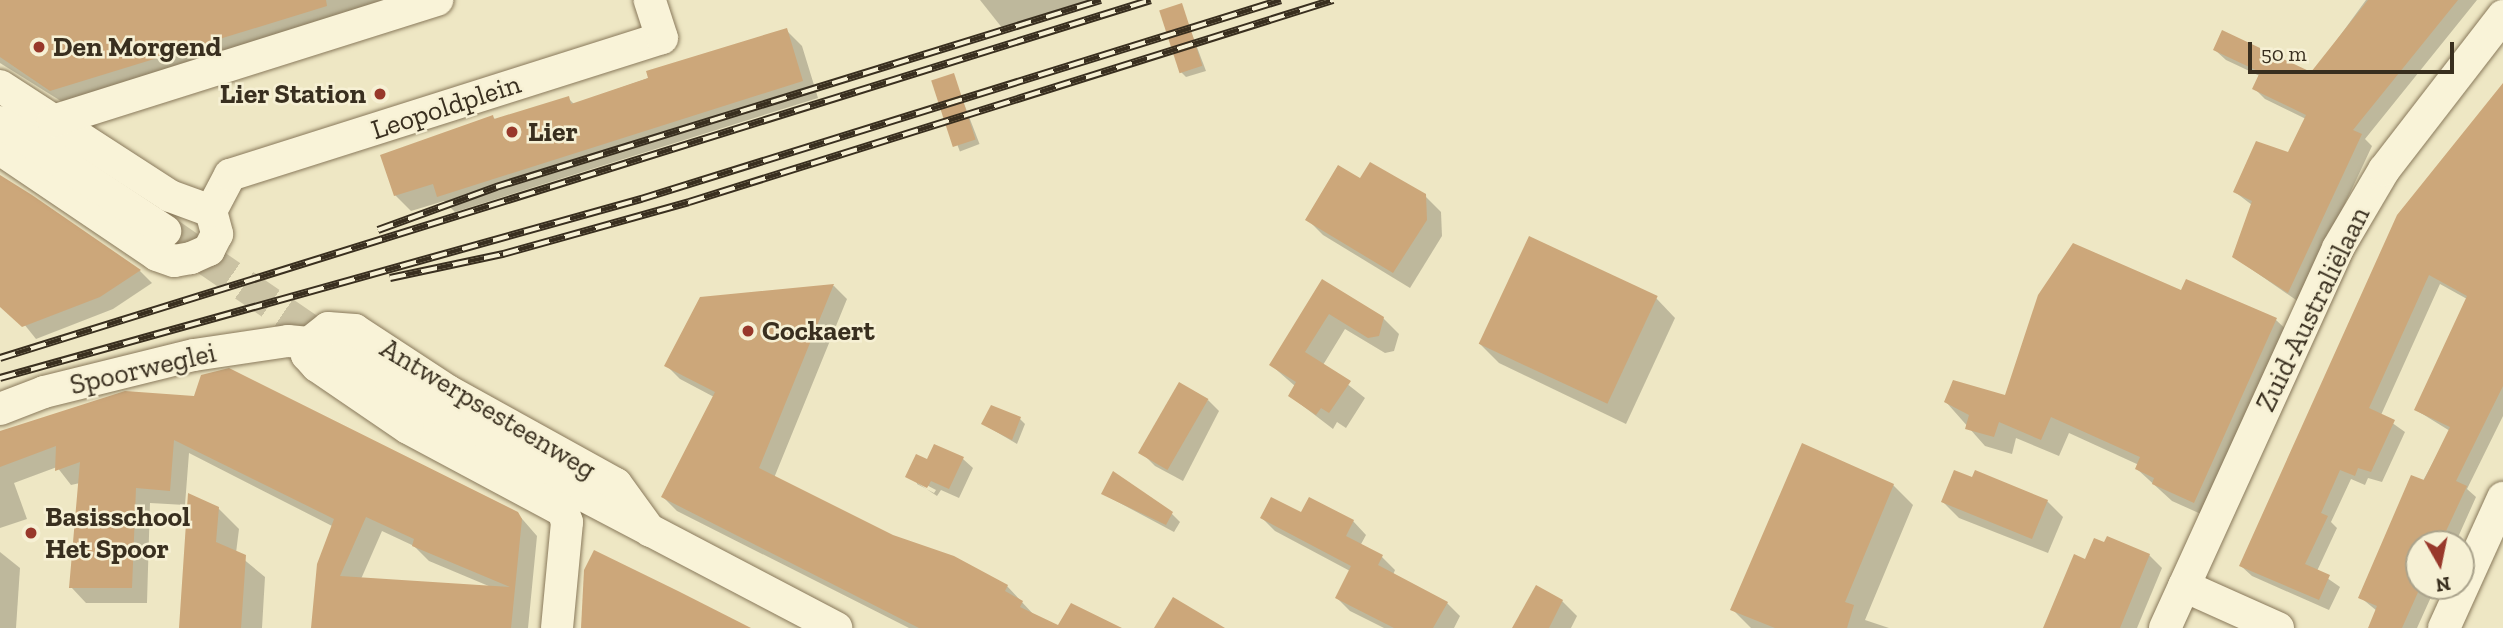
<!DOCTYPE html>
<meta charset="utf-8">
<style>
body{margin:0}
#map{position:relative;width:2503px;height:628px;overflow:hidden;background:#eee7c4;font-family:"Zilla Slab",serif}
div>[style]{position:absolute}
.shadow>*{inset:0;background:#0003;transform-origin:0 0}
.building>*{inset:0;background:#cca77a;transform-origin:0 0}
.minor-tunnel>*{height:32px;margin-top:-16px;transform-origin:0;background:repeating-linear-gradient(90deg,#cac2a3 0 32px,transparent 0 48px)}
.roads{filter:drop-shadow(0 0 2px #89795b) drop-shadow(0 0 2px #89795b)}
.minor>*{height:32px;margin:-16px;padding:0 16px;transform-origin:16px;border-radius:16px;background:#f9f3d8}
.rail>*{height:8px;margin-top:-4px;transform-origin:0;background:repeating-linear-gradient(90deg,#f6f0d4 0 16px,#392f1f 0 32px);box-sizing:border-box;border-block:2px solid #392f1f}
.dots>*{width:19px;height:19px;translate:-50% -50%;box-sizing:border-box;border:4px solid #f6f0d4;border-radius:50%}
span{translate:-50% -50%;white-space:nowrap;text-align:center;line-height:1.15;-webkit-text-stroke:5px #f6f0d4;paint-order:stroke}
.poi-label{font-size:28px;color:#392f1f;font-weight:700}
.left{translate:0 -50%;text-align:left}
.right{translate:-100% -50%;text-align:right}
.street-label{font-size:28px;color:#392f1f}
.north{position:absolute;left:2405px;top:530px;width:70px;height:70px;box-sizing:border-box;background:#f6f0d4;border:2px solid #aaa38c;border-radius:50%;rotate:171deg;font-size:19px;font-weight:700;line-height:28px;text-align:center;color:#392f1f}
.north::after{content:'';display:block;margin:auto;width:24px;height:32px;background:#98382b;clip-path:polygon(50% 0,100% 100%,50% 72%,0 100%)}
.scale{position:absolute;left:2248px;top:42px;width:206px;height:32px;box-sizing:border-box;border:4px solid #392f1f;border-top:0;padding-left:9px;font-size:21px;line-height:24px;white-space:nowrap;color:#392f1f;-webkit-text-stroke:5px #f6f0d4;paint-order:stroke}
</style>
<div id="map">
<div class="shadow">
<div style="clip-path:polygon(0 0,395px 0,64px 103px,0 63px)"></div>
<div style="clip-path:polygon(980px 0,1096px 0,1003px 29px)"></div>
<div style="clip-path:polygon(2366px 0,2477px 0,2365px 139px,2372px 146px,2299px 302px,2234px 257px,2252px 205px,2235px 192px,2289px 155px,2306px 119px,2265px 99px,2255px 89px,2260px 76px,2226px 60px,2215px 50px,2312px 74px)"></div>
<div style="clip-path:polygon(1181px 5px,1206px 71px,1186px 77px,1181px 72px)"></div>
<div style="clip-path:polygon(786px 30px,802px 46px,818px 98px,455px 212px,444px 201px,411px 211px,395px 195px,493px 117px,496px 120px,568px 98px,574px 104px)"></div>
<div style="left:953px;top:75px;width:74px;height:21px;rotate:69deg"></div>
<div style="clip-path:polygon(2503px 85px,2503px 416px,2467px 489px,2476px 497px,2455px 544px,2419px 544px,2419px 586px,2436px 586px,2417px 628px,2377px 628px,2377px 611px,2360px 597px,2450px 431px,2416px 410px,2467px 299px,2440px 284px,2381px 415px,2405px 432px,2382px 482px,2368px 478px,2365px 485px,2351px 479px,2331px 522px,2337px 528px,2317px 571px,2340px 587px,2329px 610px,2252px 576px,2241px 566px)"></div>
<div style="clip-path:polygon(0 177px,140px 271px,152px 283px,113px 309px,36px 339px,0 294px)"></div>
<div style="clip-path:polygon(1425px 196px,1441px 212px,1442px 236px,1410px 288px,1323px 235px,1307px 219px)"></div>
<div style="clip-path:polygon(1322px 281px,1383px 318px,1399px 334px,1394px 351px,1385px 353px,1345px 329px,1323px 365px,1365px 398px,1346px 428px,1337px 422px,1333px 429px,1290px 396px,1295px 386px,1271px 365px)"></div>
<div style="clip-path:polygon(834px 286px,847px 299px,774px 478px,892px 537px,1007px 586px,1035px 616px,1059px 627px,1114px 628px,909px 628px,677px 511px,663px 497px,714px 397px,680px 379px,666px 365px,701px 299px)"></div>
<div style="clip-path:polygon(2182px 292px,2276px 320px,2294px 337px,2212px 519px,2172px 501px,2137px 469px,2139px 465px,2069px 433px,2059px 456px,2016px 438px,2012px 454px,1985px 446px,1946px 402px,2006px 397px)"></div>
<div style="clip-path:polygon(1656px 298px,1675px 318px,1626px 424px,1499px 363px,1479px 343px)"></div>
<div style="clip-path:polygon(evenodd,125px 393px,517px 513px,537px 536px,528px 628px,313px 628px,336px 528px,189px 453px,185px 505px,150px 503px,147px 603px,86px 603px,71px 587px,80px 483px,71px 485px,57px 467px,14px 483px,27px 519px,0 528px,0 433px,125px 393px,382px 531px,414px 546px,429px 561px,491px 587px,361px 579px,382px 531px)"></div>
<div style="clip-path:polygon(1208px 400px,1219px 411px,1183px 481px,1155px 466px,1144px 455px)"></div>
<div style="clip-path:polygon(1020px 419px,1025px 424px,1017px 444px,983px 424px)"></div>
<div style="clip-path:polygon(evenodd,963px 459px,973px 468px,959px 498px,941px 490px,937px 496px,907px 476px,928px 461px,963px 459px,917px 480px,936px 490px,934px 493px,917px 484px,917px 480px)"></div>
<div style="clip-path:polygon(1893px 485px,1913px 505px,1865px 620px,1889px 628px,1751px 628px,1732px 609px)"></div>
<div style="clip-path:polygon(1103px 494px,1171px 513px,1180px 522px,1174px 532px)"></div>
<div style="clip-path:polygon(2047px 501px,2063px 517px,2048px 553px,1959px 518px,1943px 502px)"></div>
<div style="clip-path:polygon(218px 508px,239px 529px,236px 553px,265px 577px,262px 628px,181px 628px)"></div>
<div style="clip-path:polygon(1302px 514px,1353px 521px,1366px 535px,1360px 546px,1382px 557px,1395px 570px,1393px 575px,1447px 603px,1460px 616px,1454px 628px,1384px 628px,1350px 611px,1337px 598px,1350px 571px,1275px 531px,1262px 518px)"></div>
<div style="clip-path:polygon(0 552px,20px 568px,16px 628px,0 628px)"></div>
<div style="clip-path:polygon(2149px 555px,2162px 568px,2137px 628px,2053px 628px,2086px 561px)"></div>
<div style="clip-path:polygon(1562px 601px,1577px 616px,1571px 628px,1514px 628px)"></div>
</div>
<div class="building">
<div style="clip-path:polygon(0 0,326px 0,327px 6px,50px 91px,0 57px)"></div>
<div style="clip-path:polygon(2368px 0,2458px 0,2353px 130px,2362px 134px,2288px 293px,2232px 257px,2252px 201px,2233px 192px,2256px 141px,2288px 152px,2306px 115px,2252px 89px,2260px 72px,2213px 50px,2222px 30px,2311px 72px)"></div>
<div style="left:1182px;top:3px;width:66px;height:24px;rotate:72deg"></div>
<div style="clip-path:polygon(787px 28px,803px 81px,437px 197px,433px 184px,394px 196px,380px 155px,493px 115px,494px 119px,569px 96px,571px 104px,648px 78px,646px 71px)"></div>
<div style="left:954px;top:73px;width:70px;height:24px;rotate:72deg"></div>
<div style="clip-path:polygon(2503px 83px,2503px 386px,2456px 481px,2467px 486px,2440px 544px,2419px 544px,2419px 590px,2402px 628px,2368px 628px,2377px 606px,2358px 598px,2411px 475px,2424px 480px,2450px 427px,2414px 410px,2467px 296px,2429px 275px,2369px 408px,2395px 420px,2371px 472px,2358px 468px,2355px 476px,2340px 470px,2321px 513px,2328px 516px,2305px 564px,2330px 575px,2319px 600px,2239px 566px,2397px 215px)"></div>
<div style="clip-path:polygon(1370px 162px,1426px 194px,1427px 220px,1393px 273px,1305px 220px,1338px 165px,1360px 178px)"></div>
<div style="clip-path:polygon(0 175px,32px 195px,141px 270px,100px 297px,22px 327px,0 307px)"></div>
<div style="left:1529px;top:236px;width:142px;height:119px;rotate:25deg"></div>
<div style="clip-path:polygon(2073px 243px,2181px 290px,2186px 279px,2277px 318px,2194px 503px,2152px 484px,2154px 478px,2135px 469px,2140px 457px,2051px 417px,2041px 440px,1999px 422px,1994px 437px,1965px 429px,1969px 415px,1944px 402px,1953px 380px,2005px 395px,2038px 295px)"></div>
<div style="clip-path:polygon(1322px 279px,1384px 317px,1379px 336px,1368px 338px,1329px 314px,1305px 352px,1351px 381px,1329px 413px,1321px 408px,1316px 415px,1288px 396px,1296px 382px,1269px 365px)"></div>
<div style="clip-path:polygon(834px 284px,759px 468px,893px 535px,954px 556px,1008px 585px,1005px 591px,1023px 601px,1020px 607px,1058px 625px,1071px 603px,1122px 628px,919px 628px,661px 497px,715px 392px,664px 366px,700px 297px)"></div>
<div style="clip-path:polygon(evenodd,229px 368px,518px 512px,522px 519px,511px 628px,311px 628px,317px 564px,334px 519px,174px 440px,170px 491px,136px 488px,132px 588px,69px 588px,80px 462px,55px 471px,56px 446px,0 467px,0 431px,125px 391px,194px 396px,201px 375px,229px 368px,366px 517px,414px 539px,412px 546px,510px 587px,340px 576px,366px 517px)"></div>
<div style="left:1179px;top:382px;width:34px;height:82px;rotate:30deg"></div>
<div style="clip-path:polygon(991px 405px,1021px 417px,1012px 440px,981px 424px)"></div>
<div style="clip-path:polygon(1802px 443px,1894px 484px,1845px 602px,1854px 605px,1847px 628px,1775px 628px,1730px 610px)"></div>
<div style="clip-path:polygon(934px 444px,964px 457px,949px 489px,931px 481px,927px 488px,905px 477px,916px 454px,927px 459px)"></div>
<div style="clip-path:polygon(1954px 470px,1972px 477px,1975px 470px,2048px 500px,2032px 539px,1941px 502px)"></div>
<div style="clip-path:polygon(1113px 471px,1173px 512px,1166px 525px,1101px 494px)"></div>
<div style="clip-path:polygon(188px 493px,219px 507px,216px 542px,246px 555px,241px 628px,179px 628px)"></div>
<div style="clip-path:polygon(1271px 497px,1301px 512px,1309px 497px,1354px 520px,1346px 536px,1383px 555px,1378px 565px,1448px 602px,1433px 628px,1394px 628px,1335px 598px,1351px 566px,1260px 518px)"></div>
<div style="clip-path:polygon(2107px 536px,2150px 554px,2120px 628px,2043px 628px,2074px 554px,2085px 559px,2094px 538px,2104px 542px)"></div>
<div style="clip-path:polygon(594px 550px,678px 591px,751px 628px,581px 628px,584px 570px)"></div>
<div style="clip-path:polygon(1536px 585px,1563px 600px,1549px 628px,1512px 628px)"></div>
<div style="clip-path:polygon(1173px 597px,1225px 628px,1154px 628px)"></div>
</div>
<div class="minor-tunnel">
<div style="left:165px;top:231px;width:207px;rotate:34.4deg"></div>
</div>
<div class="roads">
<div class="minor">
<div style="left:0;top:86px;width:202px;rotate:32.9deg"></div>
<div style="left:170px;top:196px;width:44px;rotate:20.1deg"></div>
<div style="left:211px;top:211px;width:24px;rotate:75deg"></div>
<div style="left:217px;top:234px;width:18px;rotate:117deg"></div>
<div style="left:209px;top:250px;width:20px;rotate:156deg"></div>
<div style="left:191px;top:258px;width:17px;rotate:170deg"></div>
<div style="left:174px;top:261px;width:18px;rotate:-161deg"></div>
<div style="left:157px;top:255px;width:189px;rotate:-146deg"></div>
<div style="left:53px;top:121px;width:403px;rotate:-17.5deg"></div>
<div style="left:0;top:122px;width:198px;rotate:33.4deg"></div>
<div style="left:211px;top:211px;width:41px;rotate:-62.2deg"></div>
<div style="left:230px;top:175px;width:453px;rotate:-17.6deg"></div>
<div style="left:662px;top:38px;width:40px;rotate:-108deg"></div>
<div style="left:336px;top:348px;width:176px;rotate:32.7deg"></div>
<div style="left:484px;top:443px;width:398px;rotate:27.7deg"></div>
<div style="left:0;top:409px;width:47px;rotate:-21.1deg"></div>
<div style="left:44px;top:392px;width:154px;rotate:-13.9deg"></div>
<div style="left:194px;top:355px;width:95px;rotate:-8.5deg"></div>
<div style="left:288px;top:341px;width:21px;rotate:5deg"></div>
<div style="left:2184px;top:586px;width:103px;rotate:24.1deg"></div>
<div style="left:557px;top:628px;width:106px;rotate:-84.6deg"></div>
<div style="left:567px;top:522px;width:12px;rotate:-110deg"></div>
<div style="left:563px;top:511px;width:176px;rotate:-151.8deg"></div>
<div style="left:408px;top:428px;width:110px;rotate:-145.7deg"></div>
<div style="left:317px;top:366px;width:15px;rotate:-132deg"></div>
<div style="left:307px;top:355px;width:12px;rotate:-81deg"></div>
<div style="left:309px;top:343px;width:24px;rotate:-38deg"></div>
<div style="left:328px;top:328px;width:27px;rotate:4deg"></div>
<div style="left:355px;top:330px;width:111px;rotate:33.3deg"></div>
<div style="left:448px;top:391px;width:192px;rotate:29deg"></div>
<div style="left:616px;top:484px;width:58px;rotate:54.1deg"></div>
<div style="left:2165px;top:628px;width:418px;rotate:-65.5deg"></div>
<div style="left:2338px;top:248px;width:91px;rotate:-59.5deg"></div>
<div style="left:2384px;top:170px;width:195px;rotate:-52.3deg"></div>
<div style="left:2444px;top:628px;width:143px;rotate:-65.6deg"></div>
</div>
</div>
<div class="rail">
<div style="left:378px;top:230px;width:126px;rotate:-20deg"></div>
<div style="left:496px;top:187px;width:633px;rotate:-17.18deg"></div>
<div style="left:390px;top:278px;width:116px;rotate:-12deg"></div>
<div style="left:503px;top:254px;width:193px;rotate:-15.6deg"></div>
<div style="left:689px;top:202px;width:675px;rotate:-17.41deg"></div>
<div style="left:0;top:358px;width:1205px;rotate:-17.28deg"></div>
<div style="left:0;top:378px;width:666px;rotate:-15.6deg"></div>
<div style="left:641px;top:199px;width:670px;rotate:-17.27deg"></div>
</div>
<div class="dots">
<div style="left:39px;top:47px;background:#98382b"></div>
<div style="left:380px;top:94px;background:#98382b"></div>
<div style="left:512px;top:132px;background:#98382b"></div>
<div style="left:748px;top:331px;background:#98382b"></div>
<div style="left:31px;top:533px;background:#98382b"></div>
</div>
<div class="poi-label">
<span class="left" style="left:53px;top:47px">Den Morgend</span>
<span class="right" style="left:366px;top:94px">Lier Station</span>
<span class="left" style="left:528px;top:132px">Lier</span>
<span class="left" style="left:762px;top:331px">Cockaert</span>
<span class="left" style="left:45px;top:533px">Basisschool<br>Het Spoor</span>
</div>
<div class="street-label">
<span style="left:446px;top:107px;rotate:-18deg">Leopoldplein</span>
<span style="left:2313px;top:309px;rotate:-64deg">Zuid-Australiëlaan</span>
<span style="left:143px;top:369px;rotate:-13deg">Spoorweglei</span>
<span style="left:488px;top:409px;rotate:31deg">Antwerpsesteenweg</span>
</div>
<div class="north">N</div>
<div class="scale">50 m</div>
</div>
